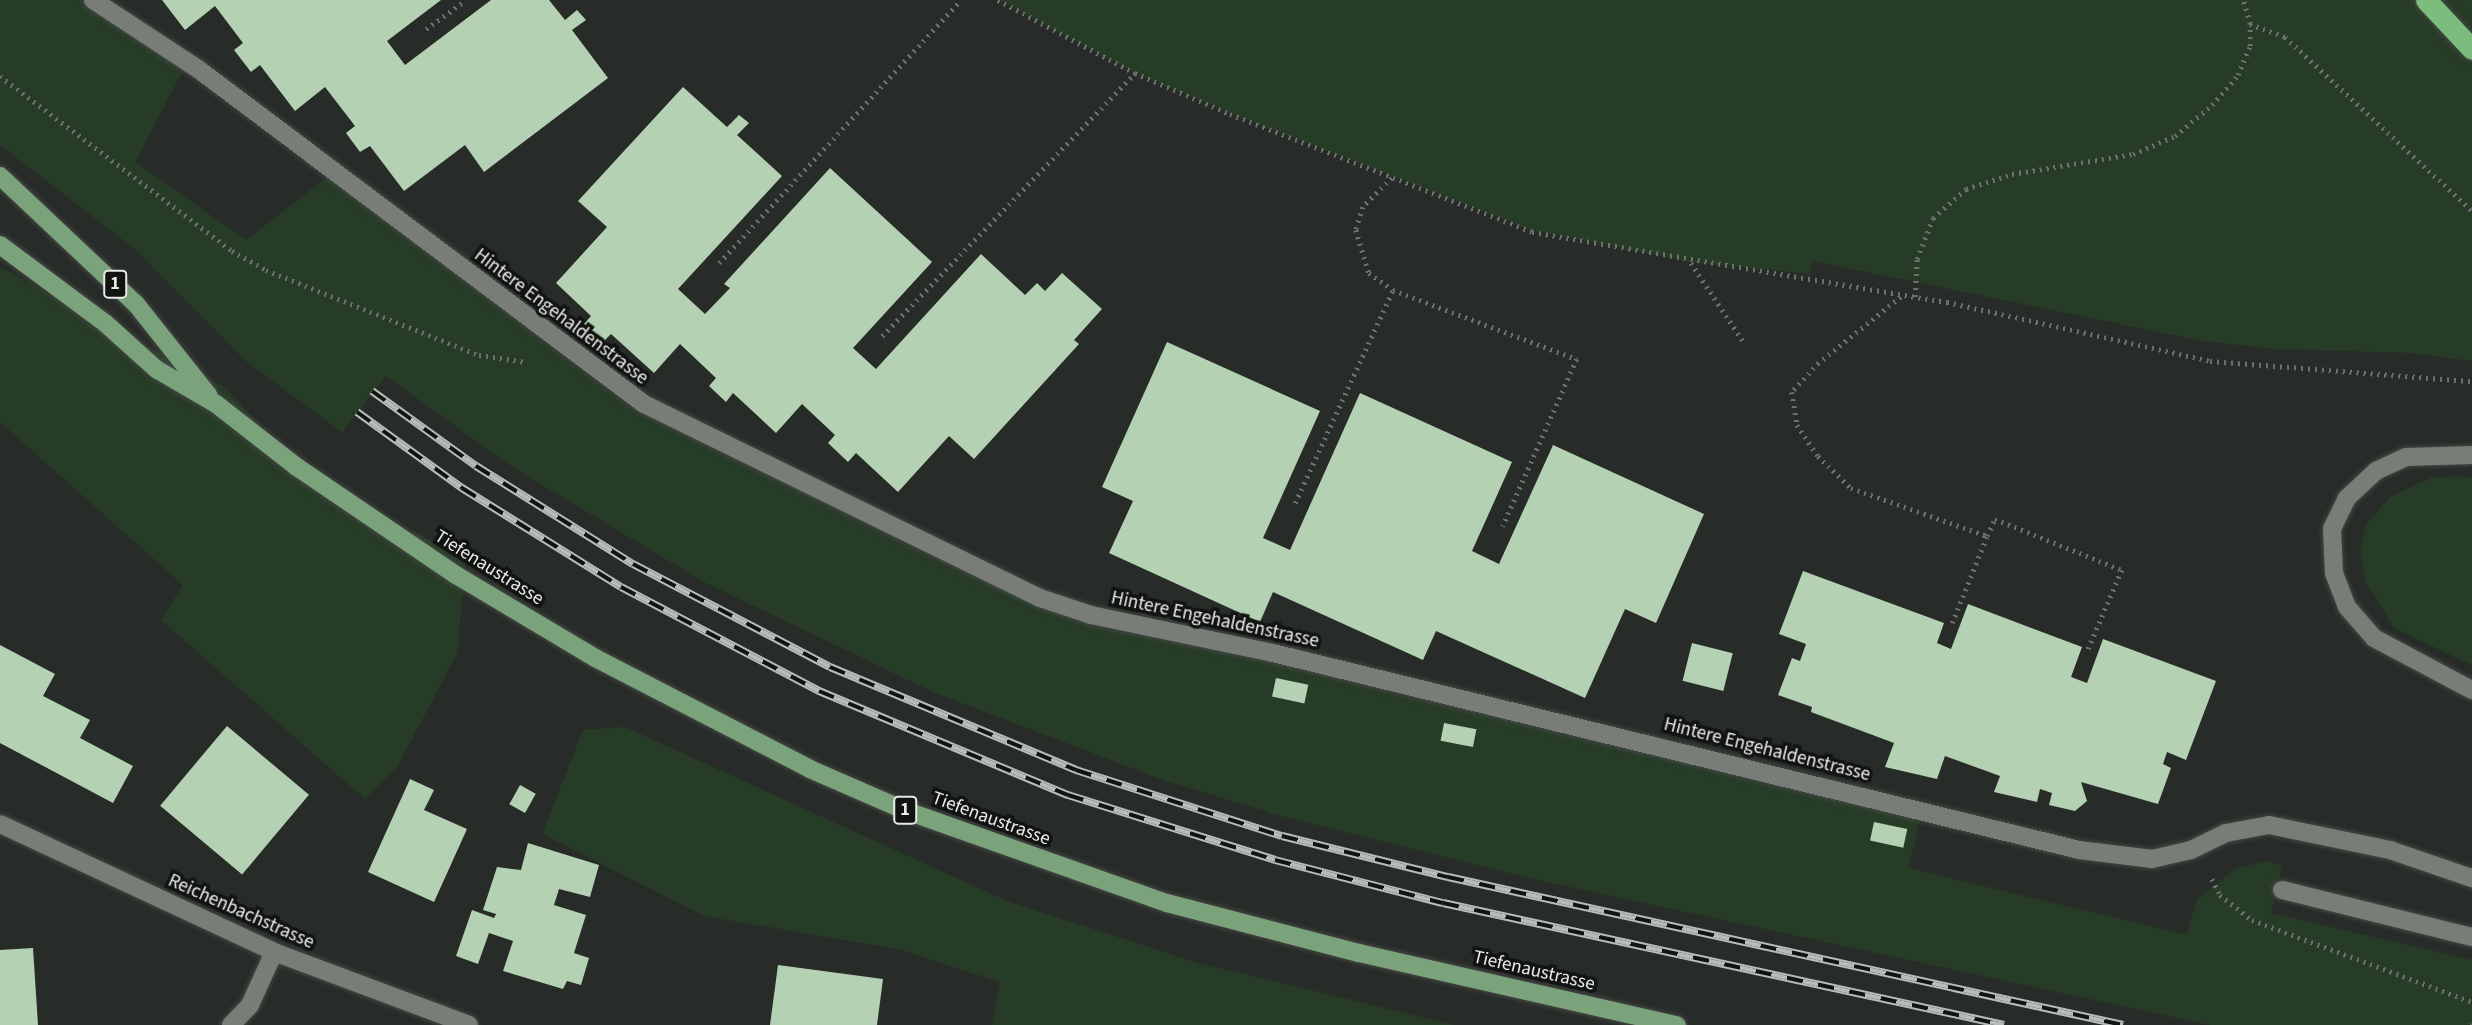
<!DOCTYPE html>
<style>
body{margin:0}
#map{position:relative;width:2472px;height:1025px;overflow:hidden;background:#282c28;font-family:"Source Sans 3",sans-serif}
div>[style]{position:absolute}
.green>*{inset:0;background:#273c27}
.building>*{inset:0;background:#b4d1b3;transform-origin:0 0}
.path>*{height:4.5px;margin-top:-2.25px;transform-origin:0;background:repeating-linear-gradient(90deg,#6d716d 0 2px,transparent 0 7px)}
.roads{filter:drop-shadow(0 0 2px #454845) drop-shadow(0 0 2px #454845)}
.service>*{height:18px;margin:-9px;padding:0 9px;transform-origin:9px;border-radius:9px;background:#787d78}
.minor>*{height:18px;margin:-9px;padding:0 9px;transform-origin:9px;border-radius:9px;background:#787d78}
.primary>*{height:18px;margin:-9px;padding:0 9px;transform-origin:9px;border-radius:9px;background:#7aa37b}
.motorway>*{height:21px;margin:-10.5px;padding:0 10.5px;transform-origin:10.5px;border-radius:10.5px;background:#7cbd7d}
.rail>*{height:8px;margin-top:-4px;transform-origin:0;background:repeating-linear-gradient(90deg,#121412 0 16px,#b8bcb8 0 32px);box-sizing:border-box;border-block:2px solid #b8bcb8}
span{translate:-50% -50%;white-space:nowrap;text-align:center;line-height:1.15;-webkit-text-stroke:7px #121412;paint-order:stroke}
.shield-label span{padding:2px 5px;background:#121412;border:2px solid;border-radius:5px;-webkit-text-stroke-width:0}
.shield-label{font-size:18px;color:#e8ebe8;font-weight:700}
.street-label{font-size:19px;color:#e8ebe8}
</style>
<div id="map">
<div class="green">
<div style="clip-path:polygon(0 0,90px 0,186px 65px,135px 162px,246px 240px,333px 173px,602px 378px,1039px 599px,1922px 811px,1908px 868px,2187px 935px,2197px 899px,2235px 869px,2265px 861px,2282px 866px,2271px 913px,2472px 960px,2472px 1025px,2210px 1025px,1533px 879px,1281px 816px,1163px 780px,933px 692px,704px 582px,514px 468px,386px 376px,342px 432px,247px 362px,135px 249px,0 145px)"></div>
<div style="clip-path:polygon(1000px 0,2472px 0,2472px 361px,2412px 353px,2275px 349px,2203px 341px,1813px 261px,1810px 274px,1691px 262px,1532px 230px,1230px 113px,1135px 73px)"></div>
<div style="clip-path:polygon(0 267px,226px 388px,297px 467px,337px 494px,466px 558px,457px 654px,397px 767px,365px 799px,161px 620px,183px 585px,0 422px)"></div>
<div style="clip-path:polygon(2457px 476px,2472px 478px,2472px 665px,2394px 628px,2366px 582px,2360px 550px,2366px 525px,2390px 497px,2430px 478px)"></div>
<div style="clip-path:polygon(625px 727px,1007px 901px,1198px 963px,1455px 1025px,992px 1025px,1000px 982px,898px 949px,704px 916px,542px 834px,583px 730px)"></div>
</div>
<div class="building">
<div style="clip-path:polygon(162px 0,441px 0,387px 41px,405px 65px,491px 0,549px 0,565px 20px,577px 10px,586px 20px,572px 30px,608px 78px,484px 172px,465px 145px,404px 191px,370px 146px,360px 152px,346px 133px,355px 126px,325px 87px,295px 111px,260px 65px,251px 72px,234px 50px,243px 43px,215px 6px,185px 30px)"></div>
<div style="clip-path:polygon(683px 87px,727px 127px,739px 115px,749px 123px,737px 135px,782px 176px,678px 289px,705px 314px,730px 288px,724px 284px,830px 168px,932px 262px,853px 348px,876px 369px,981px 254px,1025px 295px,1037px 283px,1045px 291px,1062px 273px,1102px 309px,1074px 340px,1079px 344px,974px 459px,949px 436px,898px 492px,856px 453px,848px 462px,828px 443px,835px 435px,802px 404px,776px 433px,733px 393px,726px 402px,709px 386px,716px 378px,680px 344px,654px 373px,611px 334px,603px 342px,594px 334px,584px 324px,591px 316px,556px 283px,607px 227px,578px 201px)"></div>
<div style="clip-path:polygon(1167px 342px,1320px 411px,1263px 538px,1290px 550px,1360px 393px,1512px 462px,1472px 551px,1499px 564px,1553px 445px,1704px 514px,1656px 623px,1625px 609px,1585px 698px,1436px 631px,1423px 660px,1273px 592px,1260px 622px,1109px 553px,1133px 501px,1102px 487px)"></div>
<div style="clip-path:polygon(1803px 571px,1944px 623px,1937px 643px,1951px 649px,1968px 604px,2082px 647px,2071px 677px,2087px 683px,2103px 639px,2216px 681px,2186px 760px,2167px 752px,2163px 764px,2171px 768px,2158px 804px,2081px 782px,2087px 801px,2075px 811px,2049px 805px,2052px 793px,2040px 789px,2037px 802px,1994px 792px,2000px 776px,1945px 756px,1937px 779px,1885px 767px,1894px 743px,1811px 712px,1812px 707px,1778px 695px,1792px 658px,1800px 661px,1806px 644px,1779px 634px)"></div>
<div style="left:1692px;top:643px;width:42px;height:39px;rotate:14deg"></div>
<div style="clip-path:polygon(0 645px,55px 674px,43px 696px,90px 720px,80px 738px,133px 766px,113px 803px,0 743px)"></div>
<div style="left:1276px;top:678px;width:33px;height:19px;rotate:12deg"></div>
<div style="left:1444px;top:723px;width:33px;height:18px;rotate:11deg"></div>
<div style="left:227px;top:726px;width:107px;height:104px;rotate:40deg"></div>
<div style="clip-path:polygon(410px 779px,434px 790px,424px 810px,467px 829px,434px 902px,368px 872px)"></div>
<div style="left:520px;top:785px;width:18px;height:22px;rotate:29deg"></div>
<div style="left:1874px;top:822px;width:34px;height:19px;rotate:12deg"></div>
<div style="clip-path:polygon(528px 843px,599px 865px,590px 897px,559px 889px,554px 905px,586px 915px,574px 953px,589px 958px,581px 985px,567px 981px,563px 989px,503px 971px,513px 941px,489px 933px,478px 964px,456px 956px,472px 910px,494px 918px,496px 914px,483px 910px,497px 867px,521px 870px)"></div>
<div style="clip-path:polygon(33px 948px,38px 1025px,0 1025px,0 950px)"></div>
<div style="clip-path:polygon(778px 965px,883px 979px,877px 1025px,770px 1025px)"></div>
</div>
<div class="path">
<div style="left:998px;top:0;width:155px;rotate:28.1deg"></div>
<div style="left:1135px;top:73px;width:103px;rotate:23.3deg"></div>
<div style="left:1230px;top:114px;width:324px;rotate:21.3deg"></div>
<div style="left:1532px;top:232px;width:421px;rotate:9.6deg"></div>
<div style="left:1947px;top:302px;width:270px;rotate:12.6deg"></div>
<div style="left:2210px;top:361px;width:263px;rotate:4.4deg"></div>
<div style="left:2250px;top:24px;width:37px;rotate:20deg"></div>
<div style="left:2285px;top:37px;width:255px;rotate:42.9deg"></div>
<div style="left:426px;top:29px;width:49px;rotate:-35.9deg"></div>
<div style="left:0;top:76px;width:291px;rotate:37deg"></div>
<div style="left:232px;top:251px;width:39px;rotate:29deg"></div>
<div style="left:266px;top:270px;width:229px;rotate:21.8deg"></div>
<div style="left:479px;top:355px;width:48px;rotate:8.5deg"></div>
<div style="left:1392px;top:178px;width:41px;rotate:135deg"></div>
<div style="left:1363px;top:207px;width:24px;rotate:107deg"></div>
<div style="left:1356px;top:230px;width:45px;rotate:73.2deg"></div>
<div style="left:1369px;top:273px;width:29px;rotate:35deg"></div>
<div style="left:1393px;top:290px;width:197px;rotate:20.6deg"></div>
<div style="left:1577px;top:359px;width:183px;rotate:113.9deg"></div>
<div style="left:719px;top:263px;width:357px;rotate:-47.4deg"></div>
<div style="left:1691px;top:263px;width:94px;rotate:56.3deg"></div>
<div style="left:1901px;top:297px;width:105px;rotate:141.2deg"></div>
<div style="left:1819px;top:363px;width:40px;rotate:133deg"></div>
<div style="left:1792px;top:392px;width:33px;rotate:81deg"></div>
<div style="left:1797px;top:425px;width:37px;rotate:56deg"></div>
<div style="left:1818px;top:456px;width:46px;rotate:44.1deg"></div>
<div style="left:1851px;top:488px;width:144px;rotate:19.4deg"></div>
<div style="left:1987px;top:536px;width:19px;rotate:-65deg"></div>
<div style="left:1995px;top:519px;width:137px;rotate:21.9deg"></div>
<div style="left:2122px;top:570px;width:89px;rotate:113.1deg"></div>
<div style="left:1915px;top:297px;width:38px;rotate:-87deg"></div>
<div style="left:1917px;top:259px;width:44px;rotate:-68.7deg"></div>
<div style="left:1933px;top:218px;width:44px;rotate:-41.3deg"></div>
<div style="left:1966px;top:189px;width:48px;rotate:-18.1deg"></div>
<div style="left:2012px;top:174px;width:123px;rotate:-9.4deg"></div>
<div style="left:2133px;top:154px;width:46px;rotate:-23.2deg"></div>
<div style="left:2175px;top:136px;width:48px;rotate:-40deg"></div>
<div style="left:2212px;top:105px;width:40px;rotate:-49deg"></div>
<div style="left:2238px;top:75px;width:31px;rotate:-68deg"></div>
<div style="left:2250px;top:46px;width:22px;rotate:-90deg"></div>
<div style="left:2250px;top:24px;width:25px;rotate:-106deg"></div>
<div style="left:882px;top:336px;width:365px;rotate:-46.1deg"></div>
<div style="left:1295px;top:503px;width:234px;rotate:-65.3deg"></div>
<div style="left:1952px;top:623px;width:94px;rotate:-68.1deg"></div>
<div style="left:2212px;top:879px;width:18px;rotate:63deg"></div>
<div style="left:2220px;top:895px;width:41px;rotate:38deg"></div>
<div style="left:2252px;top:920px;width:235px;rotate:20.4deg"></div>
<div style="left:2471px;top:1025px;width:1px;rotate:-45deg"></div>
</div>
<div class="roads">
<div class="service">
<div style="left:2282px;top:890px;width:196px;rotate:13.9deg"></div>
<div style="left:231px;top:1025px;width:28px;rotate:-46deg"></div>
<div style="left:250px;top:1005px;width:58px;rotate:-65.6deg"></div>
</div>
<div class="minor">
<div style="left:93px;top:0;width:126px;rotate:33.3deg"></div>
<div style="left:198px;top:69px;width:558px;rotate:36.91deg"></div>
<div style="left:644px;top:404px;width:441px;rotate:26.1deg"></div>
<div style="left:1040px;top:598px;width:54px;rotate:18.4deg"></div>
<div style="left:1091px;top:615px;width:186px;rotate:11.8deg"></div>
<div style="left:1273px;top:653px;width:830px;rotate:13.73deg"></div>
<div style="left:2079px;top:850px;width:74px;rotate:7deg"></div>
<div style="left:2152px;top:859px;width:40px;rotate:-13deg"></div>
<div style="left:2191px;top:850px;width:39px;rotate:-26deg"></div>
<div style="left:2226px;top:833px;width:44px;rotate:-10.5deg"></div>
<div style="left:2269px;top:825px;width:124px;rotate:11.7deg"></div>
<div style="left:2390px;top:850px;width:87px;rotate:18.9deg"></div>
<div style="left:2472px;top:455px;width:66px;rotate:178.3deg"></div>
<div style="left:2406px;top:457px;width:33px;rotate:155deg"></div>
<div style="left:2376px;top:471px;width:40px;rotate:137deg"></div>
<div style="left:2347px;top:498px;width:34px;rotate:116deg"></div>
<div style="left:2332px;top:529px;width:44px;rotate:87.4deg"></div>
<div style="left:2334px;top:573px;width:36px;rotate:69deg"></div>
<div style="left:2347px;top:607px;width:41px;rotate:48.9deg"></div>
<div style="left:2374px;top:638px;width:111px;rotate:28deg"></div>
<div style="left:0;top:824px;width:302px;rotate:25deg"></div>
<div style="left:274px;top:952px;width:208px;rotate:20.5deg"></div>
</div>
<div class="primary">
<div style="left:0;top:176px;width:187px;rotate:43.3deg"></div>
<div style="left:136px;top:304px;width:117px;rotate:51.6deg"></div>
<div style="left:0;top:245px;width:131px;rotate:36.6deg"></div>
<div style="left:105px;top:323px;width:69px;rotate:42deg"></div>
<div style="left:156px;top:369px;width:69px;rotate:30.3deg"></div>
<div style="left:216px;top:404px;width:103px;rotate:37.9deg"></div>
<div style="left:297px;top:467px;width:192px;rotate:34.2deg"></div>
<div style="left:456px;top:575px;width:162px;rotate:30.8deg"></div>
<div style="left:595px;top:658px;width:242px;rotate:27.3deg"></div>
<div style="left:810px;top:769px;width:103px;rotate:23.6deg"></div>
<div style="left:904px;top:810px;width:279px;rotate:19.5deg"></div>
<div style="left:1167px;top:903px;width:198px;rotate:14.6deg"></div>
<div style="left:1359px;top:953px;width:326px;rotate:12.8deg"></div>
</div>
<div class="motorway">
<div style="left:2426px;top:0;width:67px;rotate:46.8deg"></div>
</div>
</div>
<div class="rail">
<div style="left:372px;top:391px;width:128px;rotate:35.8deg"></div>
<div style="left:476px;top:466px;width:185px;rotate:32deg"></div>
<div style="left:633px;top:564px;width:222px;rotate:27.6deg"></div>
<div style="left:830px;top:667px;width:267px;rotate:22.7deg"></div>
<div style="left:1076px;top:770px;width:216px;rotate:17.8deg"></div>
<div style="left:1282px;top:836px;width:171px;rotate:13.9deg"></div>
<div style="left:1448px;top:877px;width:691px;rotate:12.37deg"></div>
<div style="left:357px;top:412px;width:130px;rotate:35.9deg"></div>
<div style="left:462px;top:488px;width:187px;rotate:31.9deg"></div>
<div style="left:621px;top:587px;width:224px;rotate:27.7deg"></div>
<div style="left:819px;top:691px;width:270px;rotate:22.7deg"></div>
<div style="left:1068px;top:795px;width:217px;rotate:17.4deg"></div>
<div style="left:1275px;top:860px;width:173px;rotate:14.4deg"></div>
<div style="left:1443px;top:903px;width:574px;rotate:12.27deg"></div>
</div>
<div class="shield-label">
<span style="left:115px;top:284px">1</span>
<span style="left:905px;top:810px">1</span>
</div>
<div class="street-label">
<span style="left:561px;top:317px;rotate:37deg">Hintere Engehaldenstrasse</span>
<span style="left:489px;top:568px;rotate:32deg">Tiefenaustrasse</span>
<span style="left:1215px;top:620px;rotate:12deg">Hintere Engehaldenstrasse</span>
<span style="left:1767px;top:750px;rotate:14deg">Hintere Engehaldenstrasse</span>
<span style="left:991px;top:819px;rotate:20deg">Tiefenaustrasse</span>
<span style="left:241px;top:912px;rotate:24deg">Reichenbachstrasse</span>
<span style="left:1534px;top:971px;rotate:13deg">Tiefenaustrasse</span>
</div>
</div>
